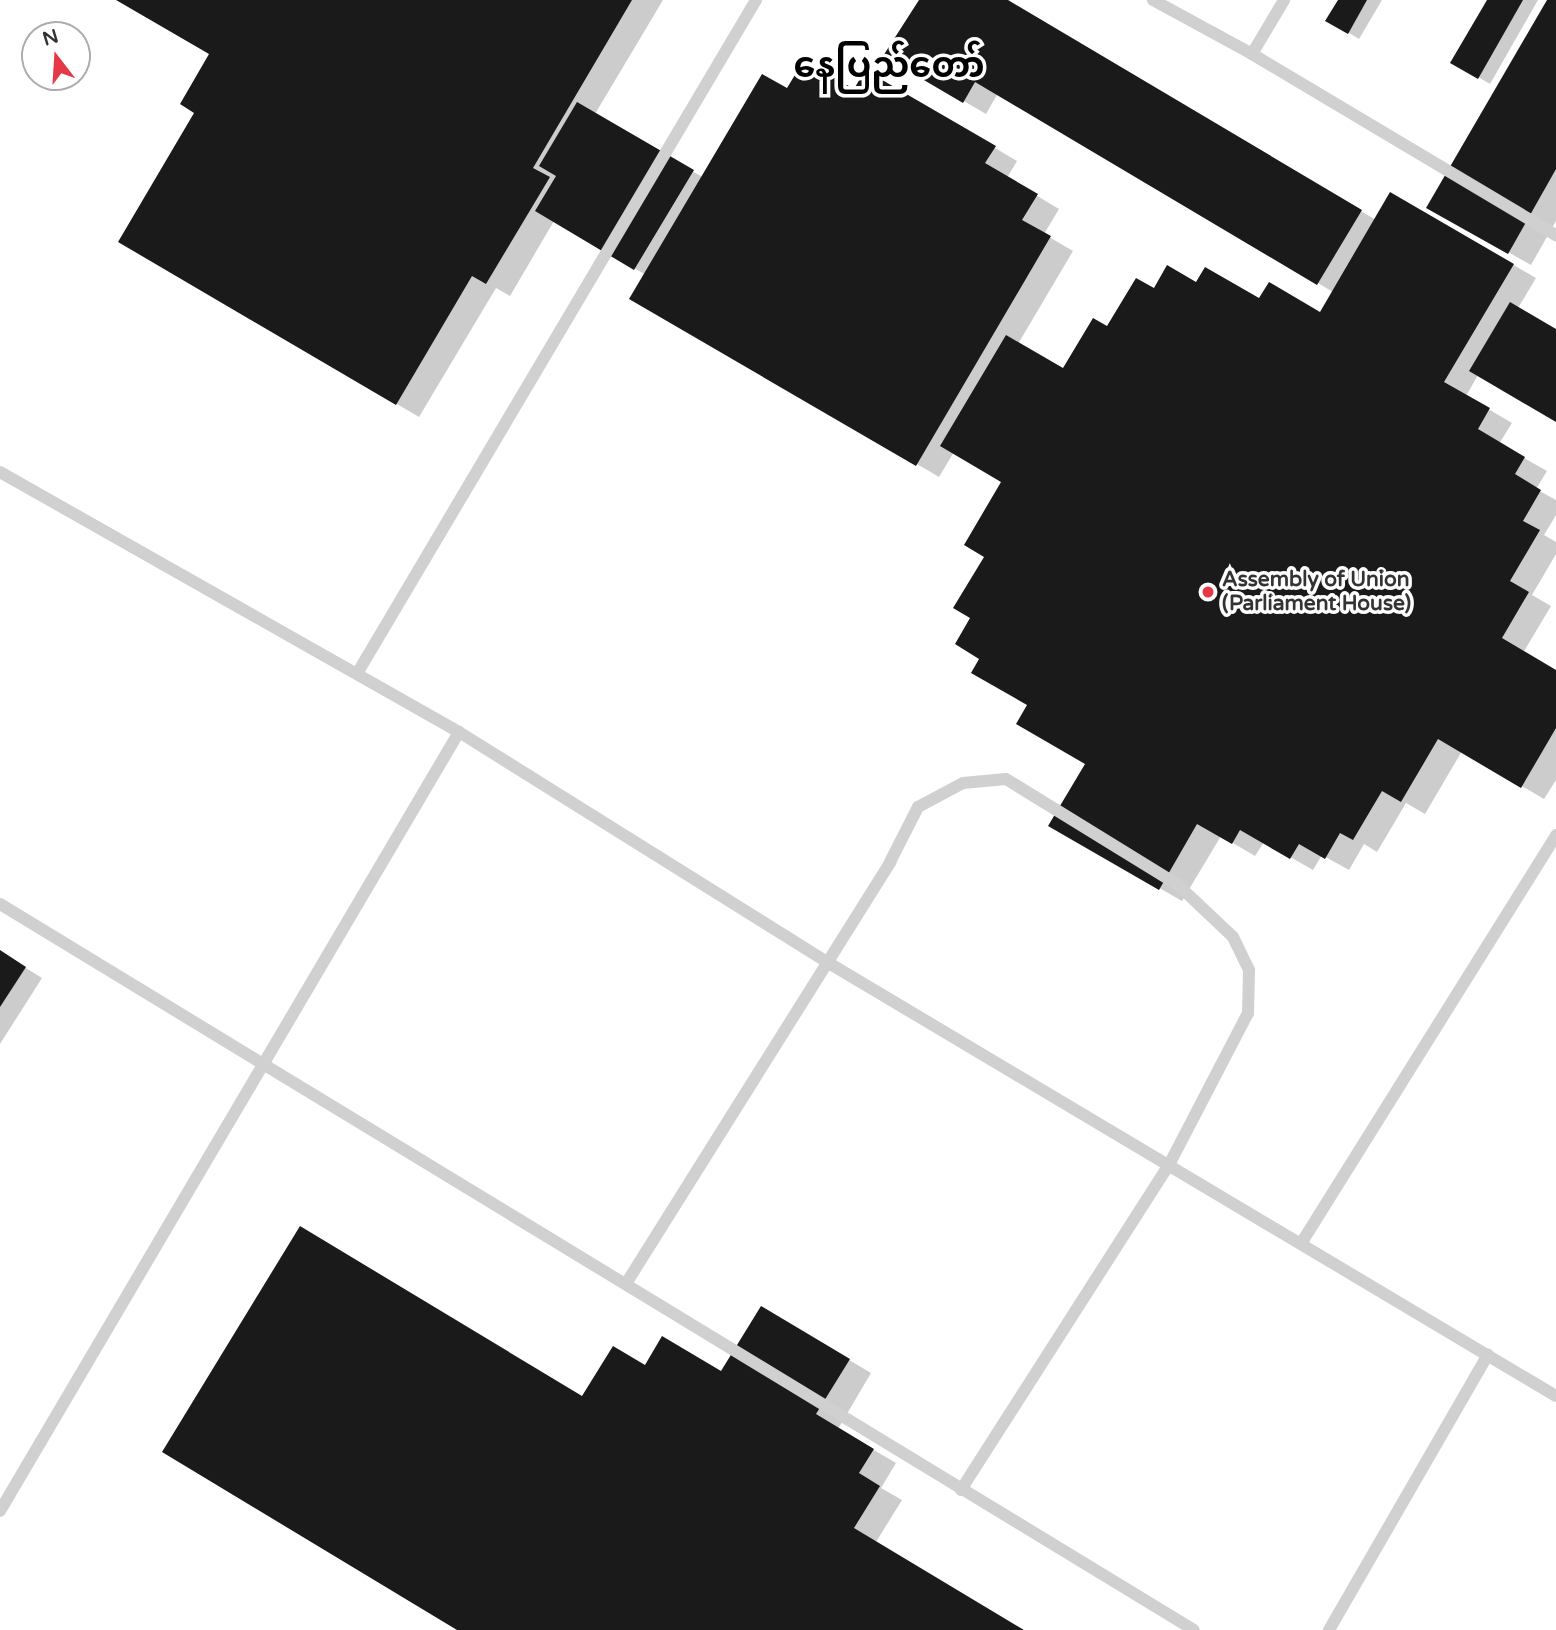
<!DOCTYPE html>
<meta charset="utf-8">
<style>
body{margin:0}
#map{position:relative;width:1556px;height:1630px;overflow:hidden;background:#fff;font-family:"Varela Round","Noto Sans Myanmar",sans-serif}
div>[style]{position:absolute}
.shadow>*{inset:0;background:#0003}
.building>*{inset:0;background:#1a1a1a}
.lane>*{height:12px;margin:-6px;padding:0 6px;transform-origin:6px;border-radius:6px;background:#d0d0d0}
.dots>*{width:19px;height:19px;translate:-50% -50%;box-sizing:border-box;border:4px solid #fff;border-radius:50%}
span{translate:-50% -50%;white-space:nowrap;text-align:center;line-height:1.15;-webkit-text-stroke:7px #fff;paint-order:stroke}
.poi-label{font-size:21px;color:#333;font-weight:700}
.left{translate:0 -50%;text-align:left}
.town-label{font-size:35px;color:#000;font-weight:700}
.north{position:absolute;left:21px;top:21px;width:70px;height:70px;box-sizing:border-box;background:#fff;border:2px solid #adadad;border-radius:50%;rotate:343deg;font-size:19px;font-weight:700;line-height:28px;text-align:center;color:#333}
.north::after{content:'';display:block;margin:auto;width:24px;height:32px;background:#e63946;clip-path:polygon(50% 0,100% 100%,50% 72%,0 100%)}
</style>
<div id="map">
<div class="shadow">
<div style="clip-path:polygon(120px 0,663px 0,595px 114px,704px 178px,788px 90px,855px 91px,866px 72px,1017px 161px,1007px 178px,1059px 209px,1044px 234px,1073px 251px,1018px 344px,1064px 370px,1154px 291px,1197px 285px,1326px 318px,1333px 292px,998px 93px,986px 114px,885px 55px,921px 0,1005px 0,1376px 220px,1391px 194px,1536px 278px,1518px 308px,1556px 331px,1556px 420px,1478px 375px,1466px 396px,1512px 423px,1499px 444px,1547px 471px,1536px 489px,1556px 500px,1556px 515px,1544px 535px,1556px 542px,1556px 554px,1532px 595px,1551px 606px,1523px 653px,1556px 672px,1556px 780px,1544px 799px,1462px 751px,1425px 814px,1406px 803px,1377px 852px,1364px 844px,1349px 870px,1322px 855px,1313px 870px,1264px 842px,1255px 856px,1221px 836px,1182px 901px,1050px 825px,1087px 763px,982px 658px,972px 617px,1004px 482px,954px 452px,939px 477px,917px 464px,646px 275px,554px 221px,510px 296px,496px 288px,419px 417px,120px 241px,197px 112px,211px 54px)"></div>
<div style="clip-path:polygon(1340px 0,1382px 0,1359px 39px,1328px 20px)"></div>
<div style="clip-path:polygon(1489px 0,1538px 0,1490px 84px,1453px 62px)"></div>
<div style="clip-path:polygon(1549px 0,1556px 0,1556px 221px,1531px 265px,1428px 207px)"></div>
<div style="clip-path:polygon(0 952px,42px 978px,0 1044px)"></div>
<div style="clip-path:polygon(762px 1308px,871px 1373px,838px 1429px,896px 1463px,881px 1488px,902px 1500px,876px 1542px,1022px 1630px,461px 1630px,583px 1398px,646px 1367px,722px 1373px)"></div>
</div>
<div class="building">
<div style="clip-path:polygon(116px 0,632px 0,533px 168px,550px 177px,486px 284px,472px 276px,396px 405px,118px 242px,194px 113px,180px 104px,209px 54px)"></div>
<div style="clip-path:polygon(919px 0,1008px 0,1362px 210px,1317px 285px,975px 82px,963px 103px,883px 56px)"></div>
<div style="clip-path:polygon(1338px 0,1367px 0,1348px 34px,1325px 21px)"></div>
<div style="clip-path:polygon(1487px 0,1523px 0,1478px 79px,1450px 63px)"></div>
<div style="clip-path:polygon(1547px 0,1556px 0,1556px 169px,1508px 254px,1426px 208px)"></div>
<div style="clip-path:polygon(804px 60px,854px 89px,865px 70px,996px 146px,985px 163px,1038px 194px,1022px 220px,1051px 236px,916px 466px,629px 299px,762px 74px,787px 88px)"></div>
<div style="clip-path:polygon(577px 102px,694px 170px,634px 270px,535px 211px,556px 176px,539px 166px)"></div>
<div style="clip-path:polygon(1390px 192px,1514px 264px,1444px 382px,1490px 408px,1478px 429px,1525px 457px,1515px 474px,1541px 490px,1523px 521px,1540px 530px,1510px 581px,1529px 592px,1502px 638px,1556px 670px,1556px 728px,1521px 788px,1438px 739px,1401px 802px,1382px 791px,1353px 840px,1340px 833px,1325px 859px,1299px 844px,1290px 859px,1240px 830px,1232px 844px,1197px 824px,1159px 890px,1048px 826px,1085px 764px,1016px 724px,1027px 705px,971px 673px,979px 659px,955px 644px,970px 618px,953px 608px,984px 557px,964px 545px,1001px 482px,940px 446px,1006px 335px,1063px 368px,1093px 318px,1107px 326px,1136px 278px,1154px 288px,1167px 265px,1196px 282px,1205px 267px,1259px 298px,1269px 282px,1320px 312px)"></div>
<div style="clip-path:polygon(1510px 302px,1556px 329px,1556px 422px,1469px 371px)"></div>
<div style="clip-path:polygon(0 950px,26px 967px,0 1007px)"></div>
<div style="clip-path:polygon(300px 1226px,582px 1396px,613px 1346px,645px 1365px,662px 1336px,721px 1371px,761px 1306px,850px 1359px,816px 1414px,874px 1449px,859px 1473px,880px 1486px,854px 1528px,1024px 1630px,457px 1630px,162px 1452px)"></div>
</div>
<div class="lane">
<div style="left:1153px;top:0;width:113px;rotate:28.6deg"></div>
<div style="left:1252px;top:54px;width:354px;rotate:30.8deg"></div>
<div style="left:1252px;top:54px;width:63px;rotate:-59.3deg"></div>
<div style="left:0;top:472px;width:528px;rotate:29.53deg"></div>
<div style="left:459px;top:732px;width:904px;rotate:120.51deg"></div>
<div style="left:358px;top:672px;width:781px;rotate:-59.36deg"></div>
<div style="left:459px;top:732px;width:434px;rotate:32deg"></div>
<div style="left:827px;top:962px;width:848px;rotate:30.77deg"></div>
<div style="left:0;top:904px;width:1397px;rotate:31.3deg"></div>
<div style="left:1302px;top:1242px;width:480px;rotate:-58deg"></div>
<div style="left:627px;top:1282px;width:496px;rotate:-57.9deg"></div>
<div style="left:890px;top:862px;width:62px;rotate:-63deg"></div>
<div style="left:918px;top:807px;width:51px;rotate:-28.1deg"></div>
<div style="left:963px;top:783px;width:43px;rotate:-5.3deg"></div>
<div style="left:1006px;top:779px;width:201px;rotate:31.6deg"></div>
<div style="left:1177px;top:884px;width:77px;rotate:43.4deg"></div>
<div style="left:1233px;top:937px;width:37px;rotate:64deg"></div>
<div style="left:1249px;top:970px;width:43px;rotate:91.3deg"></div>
<div style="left:1248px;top:1013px;width:169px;rotate:117.5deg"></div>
<div style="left:1170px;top:1163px;width:388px;rotate:122.6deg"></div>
<div style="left:1329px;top:1630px;width:318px;rotate:-60deg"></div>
</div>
<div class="dots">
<div style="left:1208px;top:592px;background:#e63946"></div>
</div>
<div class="poi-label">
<span class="left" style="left:1222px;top:592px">Assembly of Union<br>(Parliament House)</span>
</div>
<div class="town-label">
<span style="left:889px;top:66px">နေပြည်တော်</span>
</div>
<div class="north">N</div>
</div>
